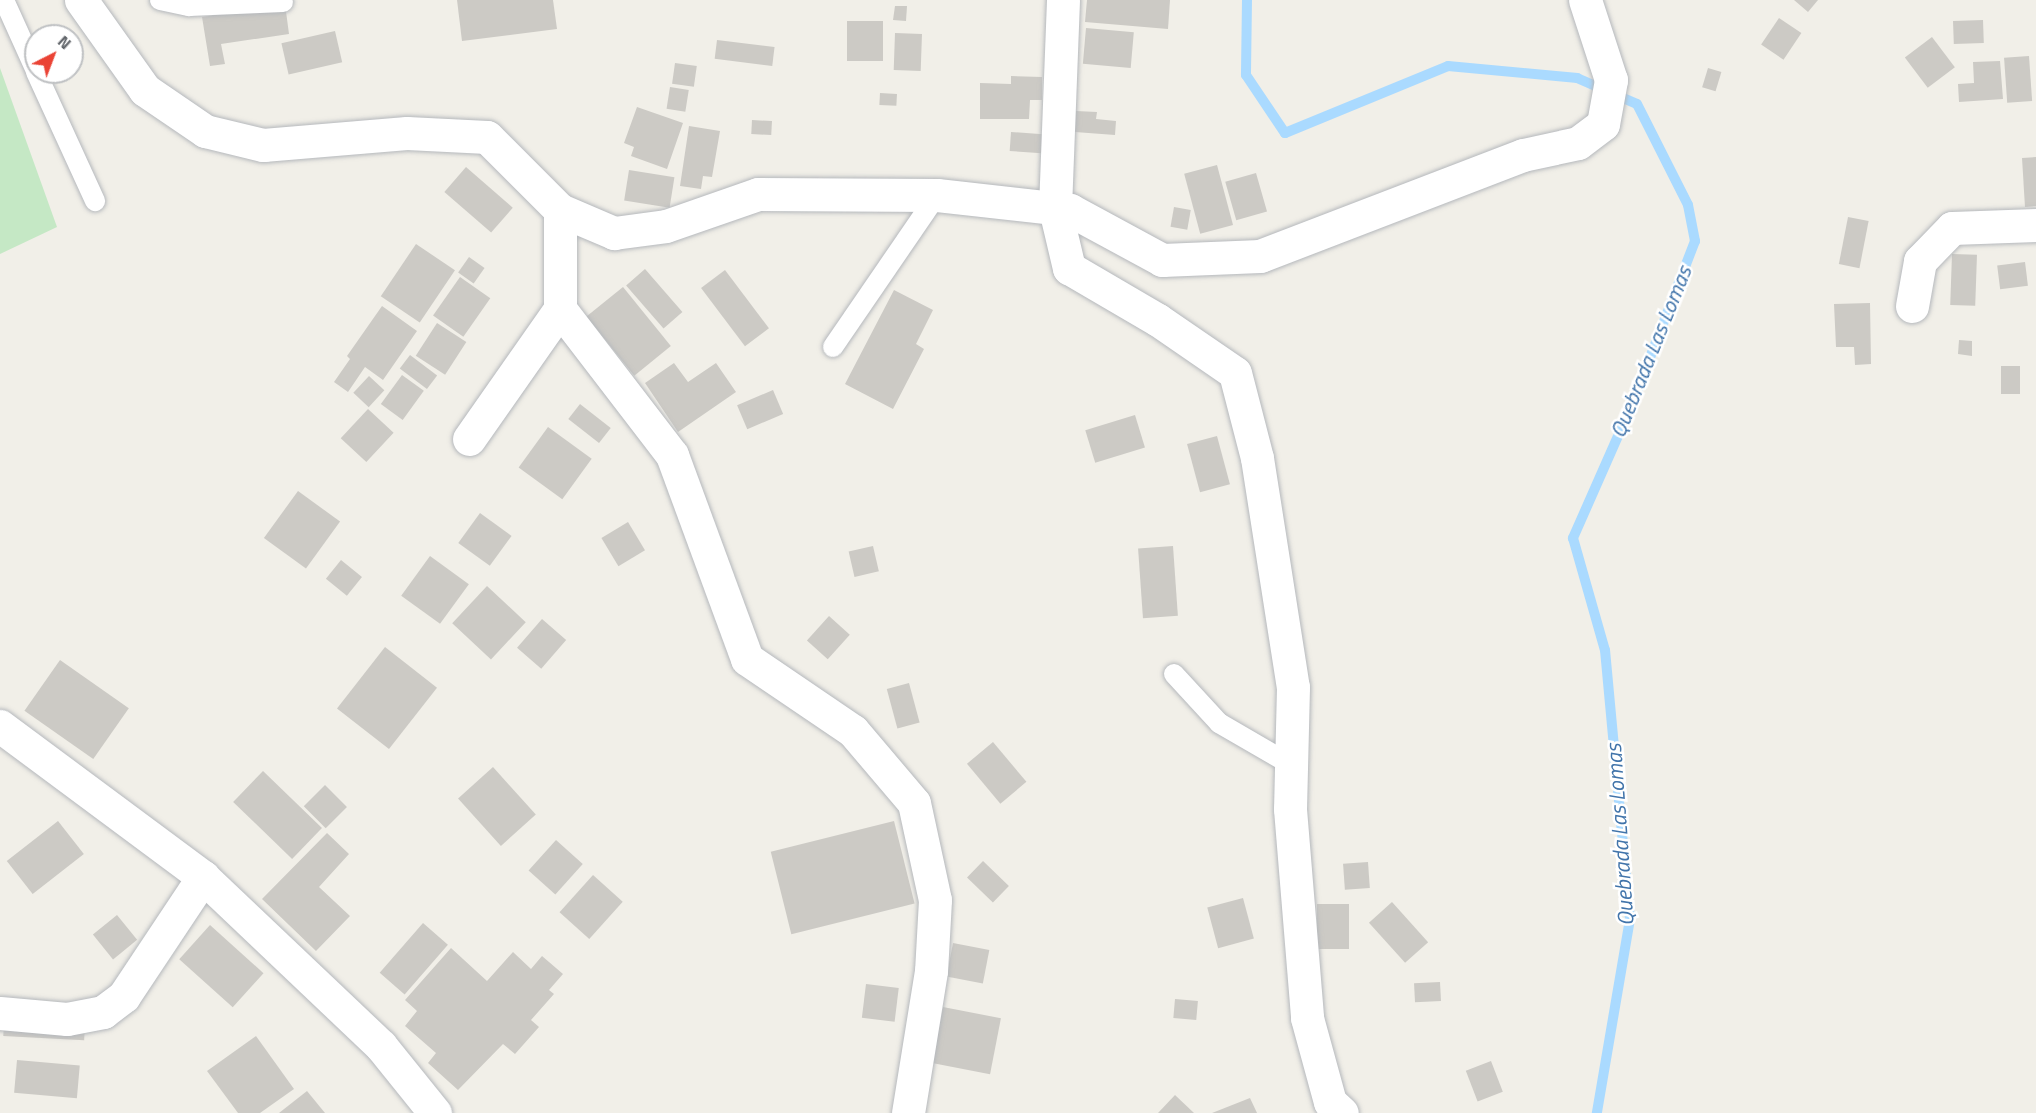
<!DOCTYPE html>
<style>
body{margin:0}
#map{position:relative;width:2036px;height:1113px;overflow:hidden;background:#f1efe8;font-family:"Titillium Web",sans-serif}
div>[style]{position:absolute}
.green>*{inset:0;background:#c5e8c5}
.stream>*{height:10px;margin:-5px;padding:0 5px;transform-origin:5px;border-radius:5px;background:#aadaff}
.building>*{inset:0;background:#cccac5;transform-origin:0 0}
.roads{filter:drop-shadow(0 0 2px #b5b8bc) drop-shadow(0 0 2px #b5b8bc)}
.service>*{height:20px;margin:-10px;padding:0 10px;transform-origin:10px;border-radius:10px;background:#fff}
.minor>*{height:33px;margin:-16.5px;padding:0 16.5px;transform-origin:16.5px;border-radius:16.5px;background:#fff}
span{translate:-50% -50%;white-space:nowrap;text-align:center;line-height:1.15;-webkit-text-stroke:5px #fff;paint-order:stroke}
.water-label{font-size:22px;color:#4174aa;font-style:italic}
.north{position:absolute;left:24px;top:24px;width:60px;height:60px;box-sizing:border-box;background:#fff;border:2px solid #bfc1c3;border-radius:50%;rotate:42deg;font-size:16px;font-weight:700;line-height:24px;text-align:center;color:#5f6368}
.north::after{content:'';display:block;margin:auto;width:21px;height:27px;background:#ea4335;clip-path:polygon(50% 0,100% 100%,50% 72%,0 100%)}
</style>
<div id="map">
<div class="green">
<div style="clip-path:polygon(0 68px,57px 227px,0 254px)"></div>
</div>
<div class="stream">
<div style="left:1247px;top:0;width:75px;rotate:90.8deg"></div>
<div style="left:1246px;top:75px;width:70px;rotate:56.1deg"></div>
<div style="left:1285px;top:133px;width:176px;rotate:-22.3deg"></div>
<div style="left:1448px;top:66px;width:130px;rotate:5.3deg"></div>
<div style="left:1577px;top:78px;width:65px;rotate:23.4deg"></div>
<div style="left:1637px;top:104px;width:113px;rotate:63.2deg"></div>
<div style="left:1688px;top:205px;width:37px;rotate:79deg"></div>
<div style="left:1695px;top:241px;width:173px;rotate:111.1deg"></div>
<div style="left:1633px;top:402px;width:149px;rotate:113.8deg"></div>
<div style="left:1573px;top:538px;width:116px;rotate:74.1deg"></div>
<div style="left:1605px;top:650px;width:270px;rotate:84.7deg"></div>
<div style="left:1630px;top:919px;width:197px;rotate:99.7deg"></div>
</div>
<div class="building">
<div style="clip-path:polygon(457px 0,553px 0,557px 29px,462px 41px)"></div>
<div style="clip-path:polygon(1087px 0,1170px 0,1168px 29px,1085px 22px)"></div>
<div style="clip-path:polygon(1794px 0,1818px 0,1808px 12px)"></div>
<div style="clip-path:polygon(285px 4px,289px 34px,221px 44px,225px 64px,210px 66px,202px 17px)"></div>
<div style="clip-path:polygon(895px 6px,907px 6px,906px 21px,893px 20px)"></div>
<div style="left:1779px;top:18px;width:27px;height:32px;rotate:34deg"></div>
<div style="left:1983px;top:20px;width:23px;height:30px;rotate:88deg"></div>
<div style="left:847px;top:21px;width:36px;height:40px"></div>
<div style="left:1086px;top:28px;width:48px;height:36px;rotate:5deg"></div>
<div style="left:335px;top:31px;width:32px;height:55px;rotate:77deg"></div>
<div style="left:895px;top:33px;width:27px;height:37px;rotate:2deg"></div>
<div style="left:1932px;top:37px;width:38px;height:34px;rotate:53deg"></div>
<div style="left:717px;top:40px;width:58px;height:19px;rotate:7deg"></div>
<div style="left:2029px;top:56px;width:45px;height:25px;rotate:86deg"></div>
<div style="clip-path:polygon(2000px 61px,2003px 99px,1959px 102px,1958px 84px,1974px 83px,1973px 62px)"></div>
<div style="left:675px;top:63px;width:22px;height:21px;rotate:8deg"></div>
<div style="left:1708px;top:68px;width:14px;height:20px;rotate:17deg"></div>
<div style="clip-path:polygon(1011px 76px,1042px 77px,1042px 100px,1030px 100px,1029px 119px,980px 119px,980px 83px,1011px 84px)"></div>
<div style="left:670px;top:87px;width:19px;height:22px;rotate:9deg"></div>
<div style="left:880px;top:93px;width:17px;height:12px;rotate:3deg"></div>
<div style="clip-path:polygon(637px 107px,683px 123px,667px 169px,631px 156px,634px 147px,624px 143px)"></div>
<div style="clip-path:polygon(1076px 111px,1097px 112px,1096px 119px,1116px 121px,1115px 135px,1075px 132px)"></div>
<div style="left:752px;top:120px;width:20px;height:14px;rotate:3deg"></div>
<div style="clip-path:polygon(689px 126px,720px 131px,712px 177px,703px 176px,701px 189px,680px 186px)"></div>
<div style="left:1011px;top:132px;width:32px;height:19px;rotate:4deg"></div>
<div style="clip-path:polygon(2036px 157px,2036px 206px,2025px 207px,2022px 158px)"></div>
<div style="left:1217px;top:165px;width:62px;height:34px;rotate:75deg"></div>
<div style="left:466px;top:167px;width:62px;height:33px;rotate:41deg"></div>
<div style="left:629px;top:170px;width:46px;height:31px;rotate:9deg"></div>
<div style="left:1256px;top:173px;width:40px;height:32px;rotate:74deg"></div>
<div style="left:1174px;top:207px;width:17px;height:20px;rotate:10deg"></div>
<div style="left:1848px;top:217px;width:21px;height:48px;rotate:11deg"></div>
<div style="left:416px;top:244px;width:47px;height:63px;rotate:34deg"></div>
<div style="left:1952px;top:254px;width:25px;height:51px;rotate:2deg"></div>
<div style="left:469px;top:257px;width:19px;height:19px;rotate:35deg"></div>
<div style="left:2025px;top:262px;width:24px;height:28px;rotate:83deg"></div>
<div style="left:645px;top:269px;width:57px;height:25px;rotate:49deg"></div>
<div style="left:725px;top:270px;width:73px;height:30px;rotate:53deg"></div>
<div style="left:460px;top:277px;width:37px;height:47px;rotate:35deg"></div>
<div style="left:623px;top:287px;width:76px;height:47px;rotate:51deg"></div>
<div style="clip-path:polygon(894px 290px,933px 310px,916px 344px,924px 349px,893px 409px,845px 384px)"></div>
<div style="clip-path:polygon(1870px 303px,1871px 364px,1855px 365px,1854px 347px,1836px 347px,1834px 304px)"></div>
<div style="clip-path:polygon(382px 306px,417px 331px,383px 380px,365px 367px,348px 392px,334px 382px,350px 359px,347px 356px)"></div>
<div style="left:437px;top:323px;width:35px;height:39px;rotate:33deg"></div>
<div style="clip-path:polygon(1959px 340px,1972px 341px,1972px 356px,1958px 354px)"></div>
<div style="left:410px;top:355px;width:34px;height:17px;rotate:37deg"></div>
<div style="clip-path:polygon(674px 363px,688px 382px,716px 363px,736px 392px,678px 432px,645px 383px)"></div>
<div style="left:2001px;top:366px;width:19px;height:28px"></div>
<div style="left:402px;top:375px;width:27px;height:36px;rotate:36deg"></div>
<div style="left:369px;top:376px;width:21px;height:23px;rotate:43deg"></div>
<div style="left:773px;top:390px;width:26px;height:39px;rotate:67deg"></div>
<div style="left:580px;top:404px;width:39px;height:19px;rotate:38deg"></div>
<div style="left:368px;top:409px;width:35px;height:40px;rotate:43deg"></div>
<div style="left:1135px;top:415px;width:34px;height:52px;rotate:73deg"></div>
<div style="left:548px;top:427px;width:54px;height:50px;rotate:36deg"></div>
<div style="left:1217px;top:436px;width:50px;height:31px;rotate:75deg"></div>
<div style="left:298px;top:491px;width:52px;height:58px;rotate:36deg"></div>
<div style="left:480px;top:513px;width:39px;height:37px;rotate:36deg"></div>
<div style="left:628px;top:522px;width:33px;height:31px;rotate:59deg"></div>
<div style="left:873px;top:546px;width:26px;height:25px;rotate:77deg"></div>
<div style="left:1173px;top:546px;width:70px;height:35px;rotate:86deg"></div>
<div style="left:430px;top:556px;width:48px;height:49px;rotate:36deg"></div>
<div style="left:341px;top:560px;width:27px;height:24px;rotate:39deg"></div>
<div style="left:487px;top:586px;width:53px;height:51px;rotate:43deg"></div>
<div style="left:829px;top:616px;width:28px;height:33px;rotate:42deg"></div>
<div style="left:542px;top:619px;width:32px;height:38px;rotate:41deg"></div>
<div style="left:385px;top:647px;width:66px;height:78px;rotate:38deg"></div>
<div style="left:60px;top:660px;width:84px;height:62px;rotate:35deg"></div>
<div style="left:909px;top:683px;width:41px;height:23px;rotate:75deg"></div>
<div style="left:993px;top:742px;width:52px;height:34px;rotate:50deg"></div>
<div style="left:493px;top:767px;width:64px;height:47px;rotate:48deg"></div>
<div style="left:263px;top:771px;width:82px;height:43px;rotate:44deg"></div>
<div style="left:325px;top:785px;width:31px;height:30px;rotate:45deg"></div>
<div style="left:58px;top:821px;width:42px;height:65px;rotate:52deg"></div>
<div style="left:894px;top:821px;width:85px;height:127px;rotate:76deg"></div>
<div style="clip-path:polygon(327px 833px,349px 854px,319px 887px,350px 916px,316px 951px,262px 899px)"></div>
<div style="left:556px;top:840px;width:36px;height:41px;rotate:42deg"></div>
<div style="left:983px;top:861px;width:36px;height:23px;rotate:44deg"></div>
<div style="left:1368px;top:862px;width:26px;height:25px;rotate:86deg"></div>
<div style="left:593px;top:875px;width:40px;height:50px;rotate:42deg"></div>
<div style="left:1243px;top:898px;width:42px;height:37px;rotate:75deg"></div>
<div style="left:1392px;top:902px;width:54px;height:31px;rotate:48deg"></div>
<div style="left:1317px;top:904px;width:32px;height:45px"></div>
<div style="left:117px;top:915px;width:32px;height:31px;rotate:51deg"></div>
<div style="left:423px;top:923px;width:33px;height:66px;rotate:41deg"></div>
<div style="left:210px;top:925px;width:72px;height:46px;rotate:42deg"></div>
<div style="left:953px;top:943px;width:37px;height:34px;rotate:11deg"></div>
<div style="clip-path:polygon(451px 948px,487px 981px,513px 952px,531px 969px,542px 956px,563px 974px,549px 990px,554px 994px,531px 1020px,539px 1027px,515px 1054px,503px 1044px,458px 1090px,428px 1063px,436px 1053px,405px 1026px,417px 1011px,405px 1000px)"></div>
<div style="left:1440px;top:982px;width:19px;height:26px;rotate:87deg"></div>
<div style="left:866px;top:984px;width:33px;height:34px;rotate:7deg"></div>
<div style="left:1175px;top:999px;width:23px;height:19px;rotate:5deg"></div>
<div style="left:943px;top:1007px;width:59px;height:57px;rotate:11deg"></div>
<div style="left:4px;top:1022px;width:81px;height:14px;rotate:3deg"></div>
<div style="clip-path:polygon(256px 1036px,294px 1089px,260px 1113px,238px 1113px,207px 1071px)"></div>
<div style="left:17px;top:1060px;width:63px;height:33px;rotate:5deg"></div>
<div style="left:1491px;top:1061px;width:33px;height:27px;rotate:69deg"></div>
<div style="clip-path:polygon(307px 1091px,325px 1113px,279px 1113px)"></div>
<div style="clip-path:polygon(1175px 1095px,1194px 1113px,1158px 1113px)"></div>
<div style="clip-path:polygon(1250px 1098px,1257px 1113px,1212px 1113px)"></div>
</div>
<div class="roads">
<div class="service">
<div style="left:4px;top:0;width:78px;rotate:65.7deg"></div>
<div style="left:160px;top:0;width:30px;rotate:12deg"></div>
<div style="left:189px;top:6px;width:94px;rotate:-2.4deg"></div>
<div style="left:36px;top:72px;width:142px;rotate:65.4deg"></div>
<div style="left:833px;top:347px;width:184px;rotate:-55.6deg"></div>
<div style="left:1174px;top:674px;width:67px;rotate:47.4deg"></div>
<div style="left:1219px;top:723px;width:80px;rotate:30.1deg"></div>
</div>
<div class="minor">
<div style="left:81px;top:0;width:110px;rotate:54.6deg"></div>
<div style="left:145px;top:90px;width:73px;rotate:34.3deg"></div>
<div style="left:205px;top:131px;width:60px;rotate:13.6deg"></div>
<div style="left:263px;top:145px;width:144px;rotate:-4.8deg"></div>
<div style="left:407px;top:133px;width:80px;rotate:2.9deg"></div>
<div style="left:487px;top:137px;width:103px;rotate:45deg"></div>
<div style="left:560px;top:210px;width:59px;rotate:23.1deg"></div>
<div style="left:614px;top:233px;width:52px;rotate:-7.7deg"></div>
<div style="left:666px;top:226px;width:97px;rotate:-19.2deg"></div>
<div style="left:758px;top:194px;width:179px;rotate:0.3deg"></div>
<div style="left:937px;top:195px;width:134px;rotate:6.4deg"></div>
<div style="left:1070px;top:210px;width:105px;rotate:28.5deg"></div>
<div style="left:1162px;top:260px;width:98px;rotate:-2.3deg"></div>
<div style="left:1260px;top:256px;width:282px;rotate:-21deg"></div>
<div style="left:1523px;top:155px;width:56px;rotate:-12.3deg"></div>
<div style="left:1578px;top:143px;width:31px;rotate:-37deg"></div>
<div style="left:1603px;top:124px;width:45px;rotate:-79.7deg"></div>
<div style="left:1611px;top:80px;width:84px;rotate:-108deg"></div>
<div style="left:1063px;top:0;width:209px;rotate:92.2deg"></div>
<div style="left:1055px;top:209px;width:61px;rotate:76.7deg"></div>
<div style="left:1069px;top:268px;width:103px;rotate:30.3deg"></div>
<div style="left:1158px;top:320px;width:93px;rotate:34.5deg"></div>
<div style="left:1235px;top:373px;width:88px;rotate:75.5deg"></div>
<div style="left:1257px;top:458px;width:232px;rotate:81.1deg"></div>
<div style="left:1293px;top:687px;width:122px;rotate:91.4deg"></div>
<div style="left:1290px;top:809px;width:210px;rotate:85.3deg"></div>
<div style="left:1307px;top:1018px;width:87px;rotate:74.7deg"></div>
<div style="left:1330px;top:1102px;width:16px;rotate:43deg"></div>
<div style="left:560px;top:210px;width:99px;rotate:90deg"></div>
<div style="left:560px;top:309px;width:184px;rotate:52.5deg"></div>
<div style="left:672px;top:455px;width:217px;rotate:69.8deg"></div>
<div style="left:747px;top:659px;width:128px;rotate:34.2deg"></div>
<div style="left:853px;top:731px;width:94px;rotate:49.7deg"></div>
<div style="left:914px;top:803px;width:99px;rotate:77.8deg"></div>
<div style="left:935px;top:900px;width:71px;rotate:93.2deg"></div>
<div style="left:931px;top:971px;width:144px;rotate:99.2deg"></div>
<div style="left:1912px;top:306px;width:46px;rotate:-79.9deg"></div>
<div style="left:1920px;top:261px;width:46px;rotate:-45.9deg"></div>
<div style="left:1952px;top:228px;width:84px;rotate:-2deg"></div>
<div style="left:469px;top:439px;width:159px;rotate:-55deg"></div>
<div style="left:0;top:726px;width:253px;rotate:36.6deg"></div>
<div style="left:203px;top:877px;width:245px;rotate:43.5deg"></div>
<div style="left:381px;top:1046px;width:86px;rotate:51.1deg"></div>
<div style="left:0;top:1013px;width:67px;rotate:5.1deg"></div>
<div style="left:67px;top:1019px;width:37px;rotate:-11deg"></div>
<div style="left:103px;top:1012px;width:26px;rotate:-37deg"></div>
<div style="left:124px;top:996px;width:143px;rotate:-56.4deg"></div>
</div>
</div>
<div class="water-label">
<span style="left:1651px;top:352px;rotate:-68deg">Quebrada Las Lomas</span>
<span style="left:1620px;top:835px;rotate:-94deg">Quebrada Las Lomas</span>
</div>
<div class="north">N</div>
</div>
